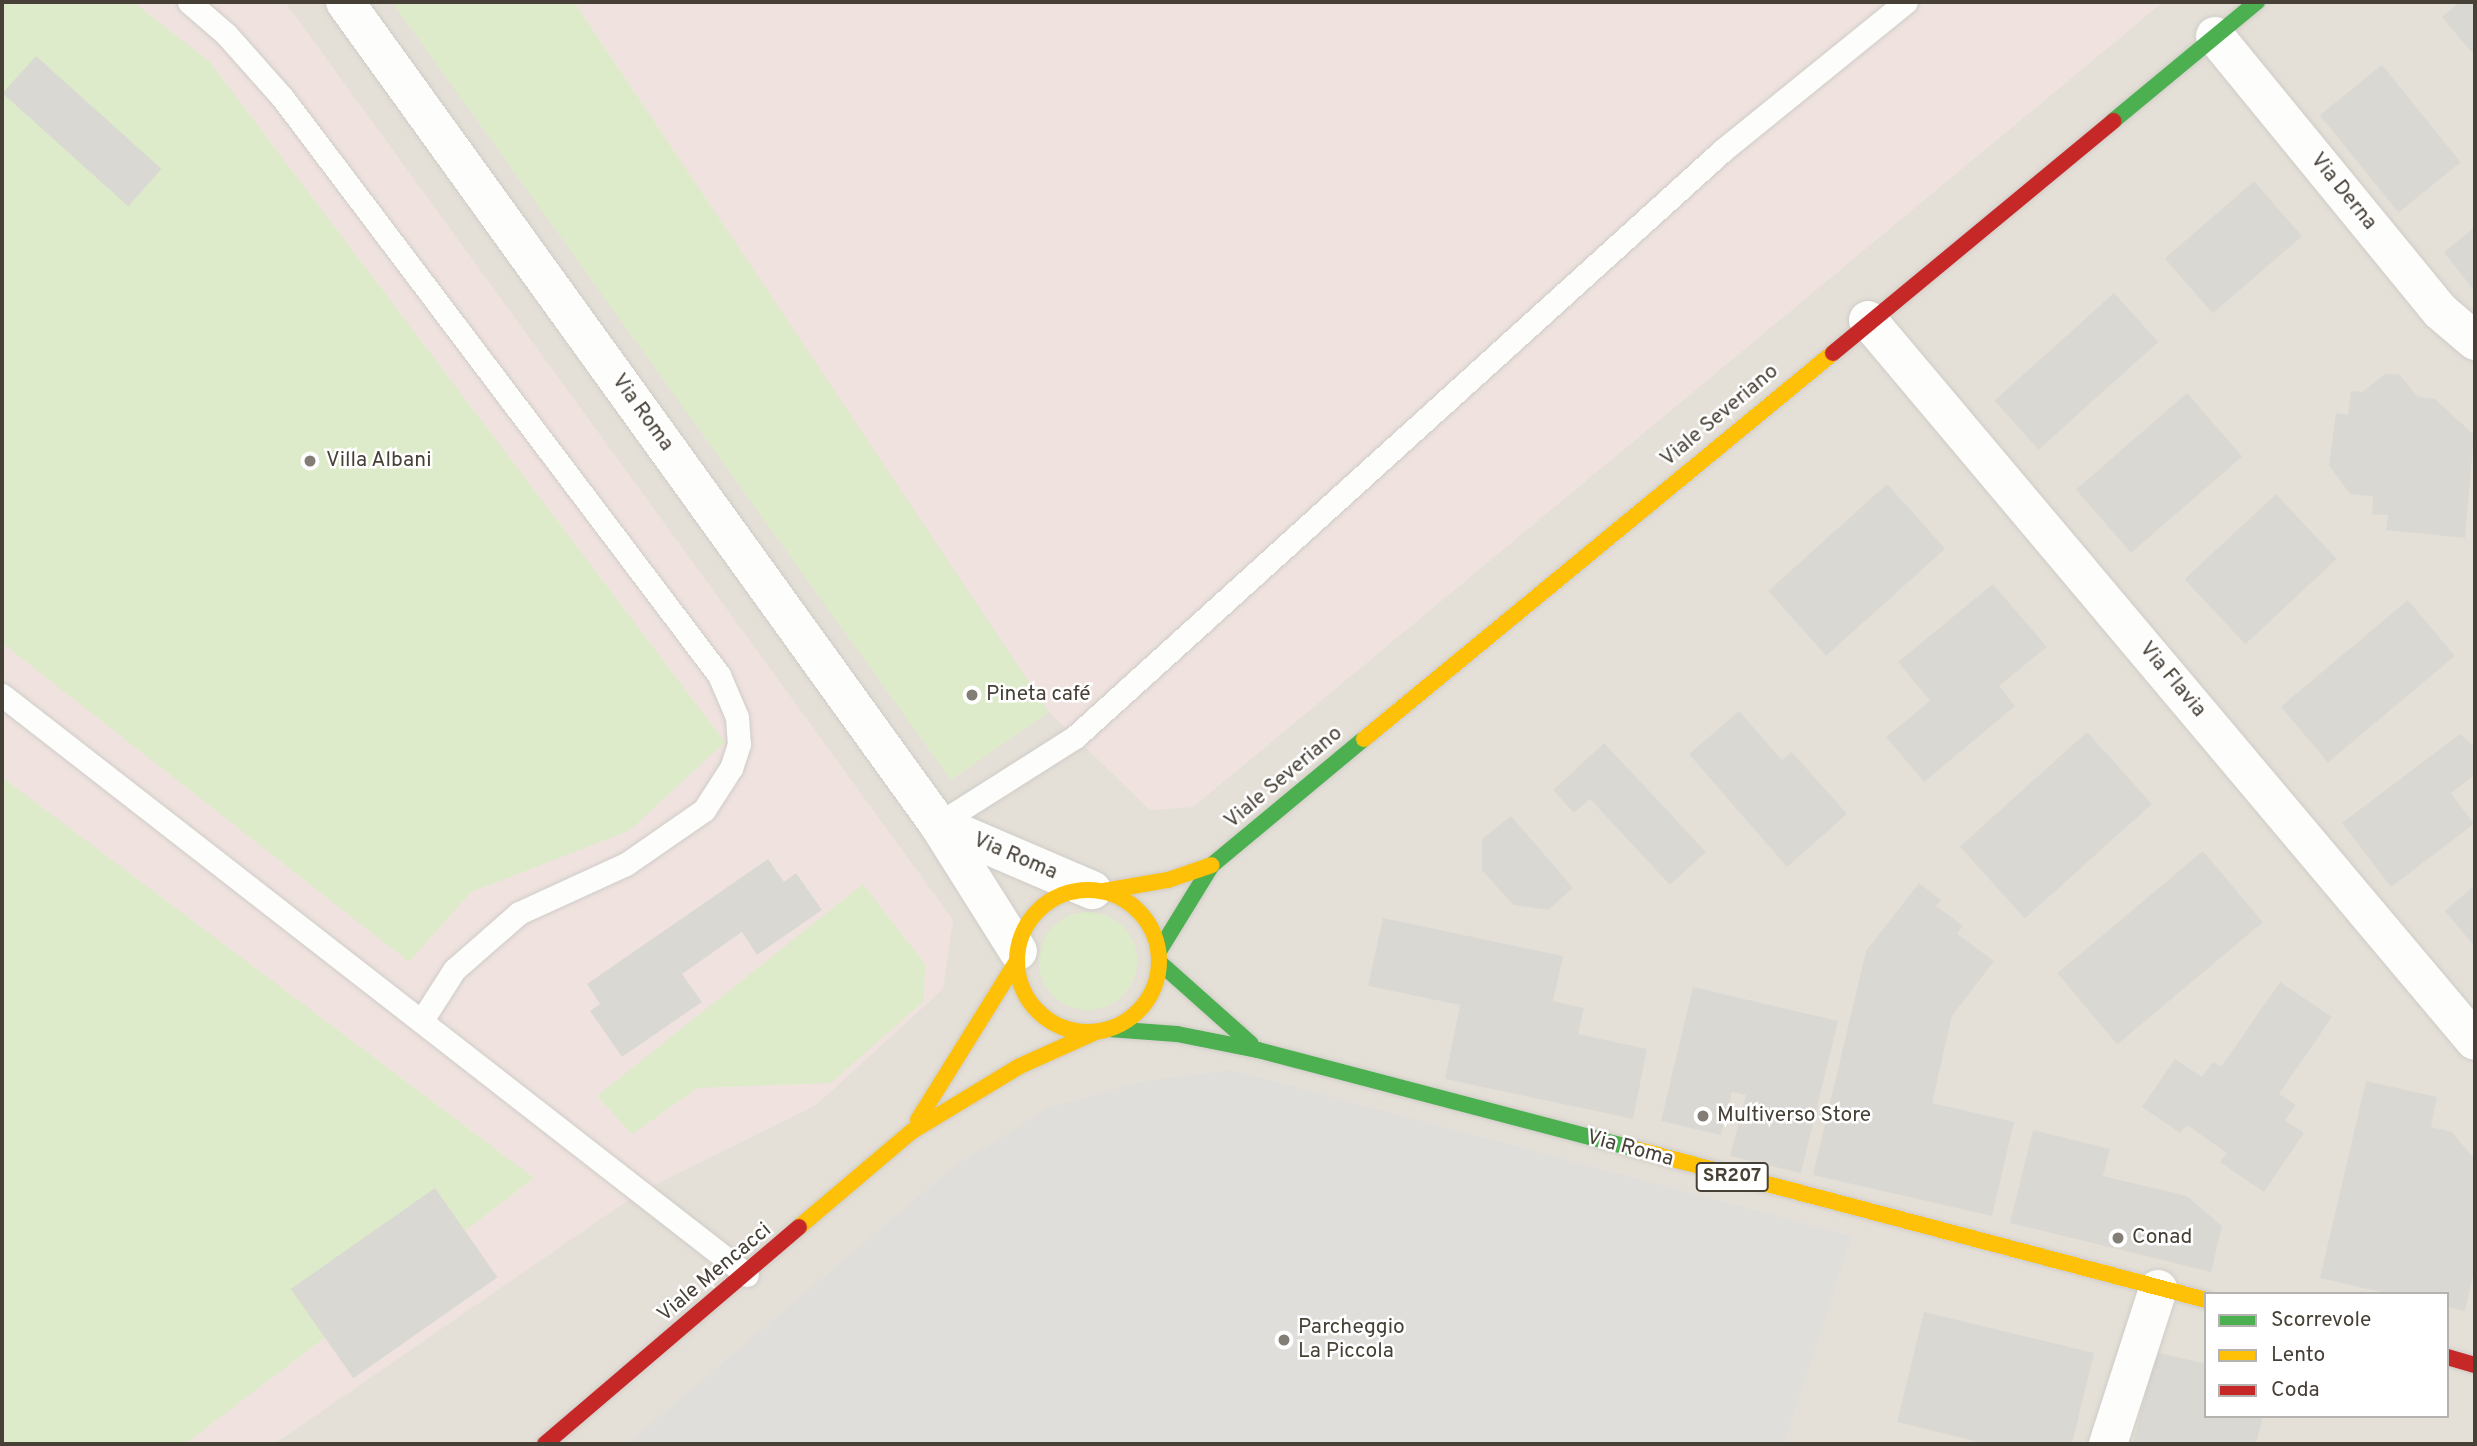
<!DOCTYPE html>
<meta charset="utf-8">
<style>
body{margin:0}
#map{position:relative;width:2477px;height:1446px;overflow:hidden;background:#f1efea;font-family:Overpass,sans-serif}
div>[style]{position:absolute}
.residential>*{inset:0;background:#e5e0d7}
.medical>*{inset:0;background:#f0e3df}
.green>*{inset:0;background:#deebca}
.round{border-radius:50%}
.parking>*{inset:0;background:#e0deda}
.building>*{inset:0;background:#dad8d3;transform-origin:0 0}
.roads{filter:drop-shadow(0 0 2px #cfccc8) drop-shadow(0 0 2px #cfccc8)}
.lane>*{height:23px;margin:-11.5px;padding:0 11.5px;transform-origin:11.5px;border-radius:11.5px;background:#fdfdfc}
.street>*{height:38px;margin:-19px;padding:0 19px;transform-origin:19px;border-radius:19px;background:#fdfdfc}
.fast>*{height:16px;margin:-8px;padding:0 8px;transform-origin:8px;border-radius:8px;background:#4caf50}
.slow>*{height:16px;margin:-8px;padding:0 8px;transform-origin:8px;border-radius:8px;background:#ffc107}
.slow>.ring{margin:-8px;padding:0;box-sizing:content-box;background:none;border:16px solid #ffc107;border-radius:50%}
.jam>*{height:16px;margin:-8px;padding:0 8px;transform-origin:8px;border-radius:8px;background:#c62828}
.dots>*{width:19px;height:19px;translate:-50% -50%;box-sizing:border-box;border:4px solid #fff;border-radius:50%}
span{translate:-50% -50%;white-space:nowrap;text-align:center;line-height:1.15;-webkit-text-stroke:5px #fff;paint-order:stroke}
.shield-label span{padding:2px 5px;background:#fff;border:2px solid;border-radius:5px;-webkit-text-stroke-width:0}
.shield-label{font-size:19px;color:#474036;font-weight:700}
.street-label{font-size:21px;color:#474036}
.poi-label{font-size:21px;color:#474036}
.left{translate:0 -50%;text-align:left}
.frame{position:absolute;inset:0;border:4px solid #474036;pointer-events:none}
.legend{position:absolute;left:2204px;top:1292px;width:245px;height:126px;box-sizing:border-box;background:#fff;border:2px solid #b5b3af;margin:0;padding:9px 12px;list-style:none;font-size:21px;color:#474036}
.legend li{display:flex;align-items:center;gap:14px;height:35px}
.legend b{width:35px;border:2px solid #b5b3af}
</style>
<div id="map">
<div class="residential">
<div style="clip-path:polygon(evenodd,2px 2px,2475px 2px,2475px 1444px,2px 1444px,2px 2px,2206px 1294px,2447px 1294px,2447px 1416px,2206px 1416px,2206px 1294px)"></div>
</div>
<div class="medical">
<div style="clip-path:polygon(2px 2px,285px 2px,953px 920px,943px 989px,816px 1105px,640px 1192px,274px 1444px,2px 1444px)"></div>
<div style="clip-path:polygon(574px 2px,2163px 2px,1193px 807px,1150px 810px,1049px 712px)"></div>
</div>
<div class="green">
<div style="clip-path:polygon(2px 2px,133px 2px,209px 61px,725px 742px,629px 831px,471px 892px,409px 962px,2px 643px)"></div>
<div style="clip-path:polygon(392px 2px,574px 2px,1049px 712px,951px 780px)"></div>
<div style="clip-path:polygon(2px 777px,534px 1178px,185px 1444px,2px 1444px)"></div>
<div style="clip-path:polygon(863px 884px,925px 964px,924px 1001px,831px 1083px,698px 1088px,632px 1134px,597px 1096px)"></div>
<div class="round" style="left:1039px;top:912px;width:98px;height:98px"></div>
</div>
<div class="parking">
<div style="clip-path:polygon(1231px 1070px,1852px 1236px,1784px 1444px,627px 1444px,953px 1167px,1050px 1107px,1144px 1081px)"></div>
</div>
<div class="building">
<div style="clip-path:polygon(2460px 2px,2475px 2px,2475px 56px,2442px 17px)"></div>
<div style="left:36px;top:56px;width:169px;height:50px;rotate:42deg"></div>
<div style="left:2382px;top:65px;width:125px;height:80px;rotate:51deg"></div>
<div style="left:2254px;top:181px;width:73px;height:118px;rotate:49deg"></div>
<div style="clip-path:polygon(2475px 227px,2475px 292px,2444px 252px)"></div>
<div style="left:2114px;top:293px;width:66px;height:161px;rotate:48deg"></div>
<div style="clip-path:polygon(2385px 374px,2399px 374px,2418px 397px,2435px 399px,2474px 435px,2465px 538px,2386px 530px,2388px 515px,2372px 514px,2373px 496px,2350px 494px,2329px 465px,2336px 413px,2348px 415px,2351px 391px,2362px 392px)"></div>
<div style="left:2187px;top:393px;width:84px;height:147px;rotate:49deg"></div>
<div style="left:1887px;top:484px;width:87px;height:160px;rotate:48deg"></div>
<div style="left:2276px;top:494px;width:89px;height:125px;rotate:47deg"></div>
<div style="clip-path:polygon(1993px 584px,2047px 647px,1999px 686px,2015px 706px,1924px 782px,1886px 737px,1930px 701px,1898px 662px)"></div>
<div style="left:2408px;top:600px;width:73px;height:166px;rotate:50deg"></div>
<div style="clip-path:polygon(1739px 711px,1782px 760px,1792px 752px,1847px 814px,1787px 867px,1689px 754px)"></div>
<div style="left:2087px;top:732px;width:97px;height:171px;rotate:48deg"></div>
<div style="clip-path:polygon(2460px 734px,2475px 747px,2475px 775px,2451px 793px,2474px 824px,2391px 887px,2342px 823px)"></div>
<div style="clip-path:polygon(1604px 743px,1706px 852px,1670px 885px,1590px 799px,1574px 813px,1553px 790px)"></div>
<div style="clip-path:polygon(1511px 816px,1573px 888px,1548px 910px,1513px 905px,1482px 870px,1482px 839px)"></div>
<div style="left:2203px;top:851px;width:93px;height:190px;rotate:50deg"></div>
<div style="clip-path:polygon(768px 859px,784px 882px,796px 873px,822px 910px,757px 955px,742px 932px,682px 974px,702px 1002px,622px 1057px,590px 1011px,600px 1004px,587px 984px)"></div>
<div style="clip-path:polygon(1919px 883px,1941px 900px,1936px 906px,1963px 926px,1957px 934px,1994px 961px,1952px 1016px,1932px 1103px,2014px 1122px,1992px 1216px,1813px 1175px,1866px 951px)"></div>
<div style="clip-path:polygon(2475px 885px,2475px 947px,2445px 911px)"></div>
<div style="clip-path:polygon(1383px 918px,1563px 956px,1553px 1001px,1584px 1008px,1578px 1034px,1647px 1049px,1633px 1119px,1445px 1079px,1460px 1005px,1368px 986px)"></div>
<div style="clip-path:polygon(2280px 982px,2332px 1017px,2279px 1094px,2296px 1105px,2285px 1120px,2304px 1133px,2264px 1192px,2220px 1162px,2227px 1153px,2187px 1125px,2180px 1133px,2142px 1107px,2175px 1059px,2202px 1077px,2213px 1062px,2221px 1067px)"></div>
<div style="clip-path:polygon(1693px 987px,1838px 1021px,1801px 1173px,1730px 1156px,1746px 1095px,1732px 1092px,1721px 1135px,1661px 1121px)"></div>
<div style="clip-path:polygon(2366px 1081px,2437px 1097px,2431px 1127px,2452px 1132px,2475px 1160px,2475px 1267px,2465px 1311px,2447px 1307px,2447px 1294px,2390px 1294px,2320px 1278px)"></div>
<div style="clip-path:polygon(2033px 1130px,2110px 1149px,2103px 1176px,2187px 1196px,2222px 1226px,2211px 1272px,2010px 1223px)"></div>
<div style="left:435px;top:1188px;width:109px;height:176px;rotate:55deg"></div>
<div style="clip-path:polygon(1924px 1312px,2094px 1353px,2072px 1444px,1986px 1444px,1897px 1422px)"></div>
<div style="clip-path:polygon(2156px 1352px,2206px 1364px,2206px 1416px,2263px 1416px,2256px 1444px,2133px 1444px)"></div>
</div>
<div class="roads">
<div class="lane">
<div style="left:189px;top:2px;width:49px;rotate:40.9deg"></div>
<div style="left:226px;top:34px;width:84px;rotate:48.4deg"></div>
<div style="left:282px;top:97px;width:725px;rotate:52.91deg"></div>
<div style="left:719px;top:675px;width:46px;rotate:66.8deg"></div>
<div style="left:737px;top:717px;width:27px;rotate:86deg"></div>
<div style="left:739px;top:744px;width:25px;rotate:108deg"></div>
<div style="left:731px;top:768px;width:50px;rotate:122.7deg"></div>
<div style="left:704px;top:810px;width:95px;rotate:145.3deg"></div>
<div style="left:626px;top:864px;width:118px;rotate:155.4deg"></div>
<div style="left:519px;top:913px;width:86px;rotate:138.8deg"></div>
<div style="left:454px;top:970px;width:59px;rotate:122.6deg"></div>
<div style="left:2px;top:695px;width:944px;rotate:37.9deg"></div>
<div style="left:938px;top:824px;width:162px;rotate:-32.4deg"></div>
<div style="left:1075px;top:737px;width:874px;rotate:-42.17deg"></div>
<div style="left:1723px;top:150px;width:235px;rotate:-39deg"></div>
</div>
<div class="street">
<div style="left:345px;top:2px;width:1014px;rotate:54.19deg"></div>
<div style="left:938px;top:824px;width:150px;rotate:57.8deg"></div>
<div style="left:2215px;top:36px;width:355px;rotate:50.7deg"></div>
<div style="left:2440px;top:311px;width:46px;rotate:40.6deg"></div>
<div style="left:1868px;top:320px;width:942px;rotate:49.91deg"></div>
<div style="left:938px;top:824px;width:168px;rotate:23.2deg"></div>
<div style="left:2108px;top:1444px;width:163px;rotate:-72.1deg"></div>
</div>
<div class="fast">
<div style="left:2113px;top:121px;width:187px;rotate:-39.6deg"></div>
<div style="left:1159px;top:951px;width:101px;rotate:-58.4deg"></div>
<div style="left:1212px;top:865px;width:197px;rotate:-39.7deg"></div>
<div style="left:1159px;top:962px;width:123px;rotate:41.7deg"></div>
<div style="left:1109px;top:1029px;width:68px;rotate:4.2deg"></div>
<div style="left:1177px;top:1034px;width:83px;rotate:11.2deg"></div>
<div style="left:1258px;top:1050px;width:390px;rotate:14.7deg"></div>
</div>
<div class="slow">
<div style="left:1364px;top:739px;width:607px;rotate:-39.46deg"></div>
<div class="ring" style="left:1017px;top:890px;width:126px;height:126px"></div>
<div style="left:1104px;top:891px;width:65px;rotate:-9.8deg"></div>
<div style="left:1168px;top:880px;width:46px;rotate:-18.8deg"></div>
<div style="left:918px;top:1120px;width:187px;rotate:-58.1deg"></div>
<div style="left:1635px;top:1149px;width:591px;rotate:14.81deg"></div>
<div style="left:799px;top:1227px;width:147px;rotate:-40.3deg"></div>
<div style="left:911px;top:1132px;width:127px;rotate:-31.2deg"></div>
<div style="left:1020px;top:1066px;width:85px;rotate:-24.2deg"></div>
</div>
<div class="jam">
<div style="left:1833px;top:353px;width:364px;rotate:-39.6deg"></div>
<div style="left:2447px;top:1357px;width:29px;rotate:16deg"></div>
<div style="left:545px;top:1444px;width:334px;rotate:-40.5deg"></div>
</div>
</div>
<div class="dots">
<div style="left:310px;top:461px;background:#827d75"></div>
<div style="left:972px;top:695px;background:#827d75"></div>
<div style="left:1703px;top:1116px;background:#827d75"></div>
<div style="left:2118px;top:1238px;background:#827d75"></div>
<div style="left:1284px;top:1340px;background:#827d75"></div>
</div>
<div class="shield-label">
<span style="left:1732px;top:1177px">SR207</span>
</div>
<div class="street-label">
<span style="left:2343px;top:192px;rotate:51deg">Via Derna</span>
<span style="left:642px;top:413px;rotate:54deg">Via Roma</span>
<span style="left:1720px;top:416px;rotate:-40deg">Viale Severiano</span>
<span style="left:2172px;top:680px;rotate:50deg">Via Flavia</span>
<span style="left:1284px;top:778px;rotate:-40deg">Viale Severiano</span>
<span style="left:1015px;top:857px;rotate:23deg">Via Roma</span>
<span style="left:1630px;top:1149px;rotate:15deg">Via Roma</span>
<span style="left:715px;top:1273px;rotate:-40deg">Viale Mencacci</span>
</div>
<div class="poi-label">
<span class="left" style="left:326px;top:461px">Villa Albani</span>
<span class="left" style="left:986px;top:695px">Pineta café</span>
<span class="left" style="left:1717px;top:1116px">Multiverso Store</span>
<span class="left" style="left:2132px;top:1238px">Conad</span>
<span class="left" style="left:1298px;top:1340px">Parcheggio<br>La Piccola</span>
</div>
<div class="frame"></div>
<ul class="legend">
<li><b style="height:9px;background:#4caf50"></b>Scorrevole</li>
<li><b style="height:9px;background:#ffc107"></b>Lento</li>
<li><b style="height:9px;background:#c62828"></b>Coda</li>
</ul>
</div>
